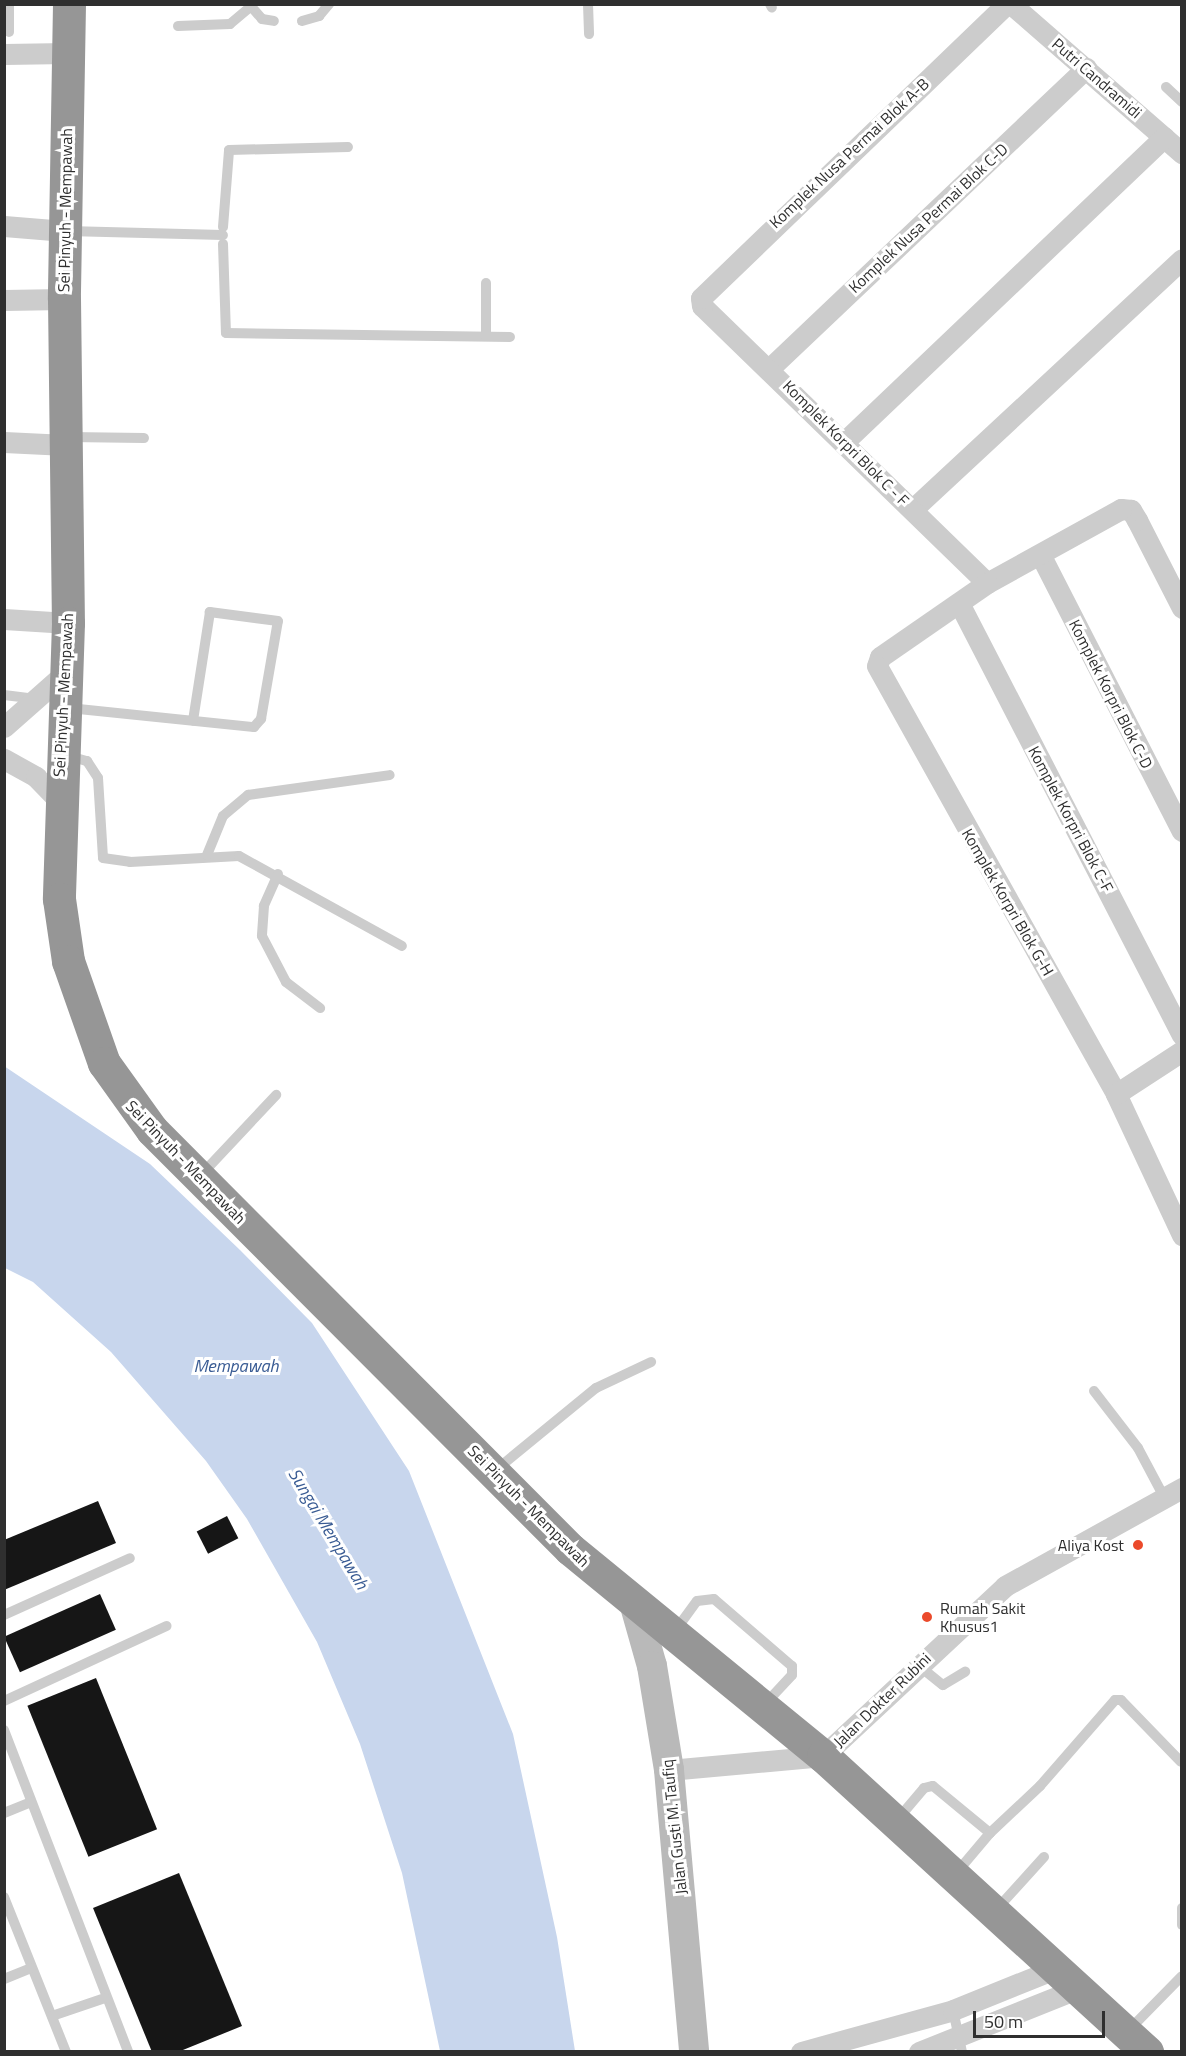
<!DOCTYPE html>
<style>
body{margin:0}
#map{position:relative;width:1186px;height:2056px;overflow:hidden;background:#fff;font-family:"Titillium Web",sans-serif}
div>[style]{position:absolute}
.water>*{inset:0;background:#c8d6ed}
.building>*{inset:0;background:#161616;transform-origin:0 0}
.lane>*{height:10px;margin:-5px;padding:0 5px;transform-origin:5px;border-radius:5px;background:#ccc}
.street>*{height:21px;margin:-10.5px;padding:0 10.5px;transform-origin:10.5px;border-radius:10.5px;background:#ccc}
.secondary>*{height:30px;margin:-15px;padding:0 15px;transform-origin:15px;border-radius:15px;background:#b9b9b9}
.highway>*{height:33px;margin:-16.5px;padding:0 16.5px;transform-origin:16.5px;border-radius:16.5px;background:#969696}
.dots>*{width:16px;height:16px;translate:-50% -50%;box-sizing:border-box;border:3px solid #fff;border-radius:50%}
span{translate:-50% -50%;white-space:nowrap;text-align:center;line-height:1.15;-webkit-text-stroke:6px #fff;paint-order:stroke}
.street-label{font-size:16px;color:#2f2f2f}
.poi-label{font-size:16px;color:#2f2f2f}
.right{translate:-100% -50%;text-align:right}
.left{translate:0 -50%;text-align:left}
.water-label{font-size:18px;color:#3a5c94;font-style:italic}
.frame{position:absolute;inset:0;border:6px solid #2f2f2f;pointer-events:none}
.scale{position:absolute;left:973px;top:2011px;width:132px;height:27px;box-sizing:border-box;border:3px solid #2f2f2f;border-top:0;padding-left:8px;font-size:18px;line-height:21px;white-space:nowrap;color:#2f2f2f;-webkit-text-stroke:4px #fff;paint-order:stroke}
</style>
<div id="map">
<div class="water">
<div style="clip-path:polygon(4px 1066px,150px 1164px,240px 1250px,312px 1323px,409px 1471px,513px 1734px,557px 1937px,575px 2051px,440px 2051px,402px 1873px,360px 1744px,317px 1642px,247px 1519px,206px 1461px,111px 1352px,33px 1282px,5px 1268px)"></div>
</div>
<div class="building">
<div style="clip-path:polygon(98px 1501px,116px 1543px,4px 1590px,4px 1540px)"></div>
<div style="left:227px;top:1516px;width:25px;height:34px;rotate:63deg"></div>
<div style="left:100px;top:1594px;width:39px;height:105px;rotate:66deg"></div>
<div style="left:96px;top:1678px;width:163px;height:74px;rotate:68deg"></div>
<div style="clip-path:polygon(179px 1873px,242px 2026px,178px 2052px,152px 2052px,93px 1908px)"></div>
</div>
<div class="lane">
<div style="left:249px;top:4px;width:20px;rotate:49deg"></div>
<div style="left:262px;top:19px;width:12px;rotate:9deg"></div>
<div style="left:588px;top:4px;width:30px;rotate:88deg"></div>
<div style="left:770px;top:4px;width:4px;rotate:63deg"></div>
<div style="left:302px;top:21px;width:18px;rotate:-16deg"></div>
<div style="left:319px;top:16px;width:16px;rotate:-50deg"></div>
<div style="left:178px;top:26px;width:52px;rotate:-2.2deg"></div>
<div style="left:230px;top:24px;width:26px;rotate:-40deg"></div>
<div style="left:9px;top:32px;width:28px;rotate:-90deg"></div>
<div style="left:1166px;top:87px;width:22px;rotate:43deg"></div>
<div style="left:223px;top:227px;width:77px;rotate:-85.5deg"></div>
<div style="left:229px;top:150px;width:119px;rotate:-1.4deg"></div>
<div style="left:67px;top:231px;width:156px;rotate:1.5deg"></div>
<div style="left:223px;top:244px;width:89px;rotate:88.1deg"></div>
<div style="left:226px;top:333px;width:284px;rotate:0.8deg"></div>
<div style="left:486px;top:283px;width:53px;rotate:90deg"></div>
<div style="left:69px;top:437px;width:75px;rotate:0.8deg"></div>
<div style="left:4px;top:695px;width:32px;rotate:7deg"></div>
<div style="left:69px;top:708px;width:186px;rotate:5.9deg"></div>
<div style="left:254px;top:727px;width:11px;rotate:-49deg"></div>
<div style="left:261px;top:719px;width:99px;rotate:-80.2deg"></div>
<div style="left:278px;top:621px;width:69px;rotate:-172.5deg"></div>
<div style="left:210px;top:612px;width:110px;rotate:98.9deg"></div>
<div style="left:69px;top:756px;width:19px;rotate:16deg"></div>
<div style="left:87px;top:761px;width:20px;rotate:57deg"></div>
<div style="left:98px;top:778px;width:80px;rotate:86.4deg"></div>
<div style="left:103px;top:858px;width:27px;rotate:8deg"></div>
<div style="left:130px;top:862px;width:109px;rotate:-3.2deg"></div>
<div style="left:239px;top:856px;width:186px;rotate:28.9deg"></div>
<div style="left:207px;top:855px;width:42px;rotate:-67.7deg"></div>
<div style="left:223px;top:816px;width:33px;rotate:-40deg"></div>
<div style="left:248px;top:795px;width:143px;rotate:-8deg"></div>
<div style="left:278px;top:874px;width:35px;rotate:114deg"></div>
<div style="left:264px;top:906px;width:30px;rotate:94deg"></div>
<div style="left:262px;top:936px;width:52px;rotate:62.4deg"></div>
<div style="left:286px;top:982px;width:43px;rotate:37.4deg"></div>
<div style="left:201px;top:1175px;width:110px;rotate:-46.8deg"></div>
<div style="left:1094px;top:1391px;width:72px;rotate:52.3deg"></div>
<div style="left:1138px;top:1448px;width:55px;rotate:62deg"></div>
<div style="left:497px;top:1469px;width:128px;rotate:-39.3deg"></div>
<div style="left:596px;top:1388px;width:61px;rotate:-25.3deg"></div>
<div style="left:4px;top:1615px;width:138px;rotate:-24.3deg"></div>
<div style="left:675px;top:1631px;width:37px;rotate:-54deg"></div>
<div style="left:697px;top:1601px;width:17px;rotate:-7deg"></div>
<div style="left:714px;top:1599px;width:103px;rotate:40.7deg"></div>
<div style="left:792px;top:1666px;width:9px;rotate:90deg"></div>
<div style="left:792px;top:1675px;width:38px;rotate:133deg"></div>
<div style="left:918px;top:1665px;width:32px;rotate:39deg"></div>
<div style="left:943px;top:1685px;width:26px;rotate:-31deg"></div>
<div style="left:4px;top:1701px;width:179px;rotate:-24.8deg"></div>
<div style="left:4px;top:1730px;width:345px;rotate:68.9deg"></div>
<div style="left:4px;top:1813px;width:29px;rotate:-22deg"></div>
<div style="left:897px;top:1820px;width:42px;rotate:-49.8deg"></div>
<div style="left:924px;top:1788px;width:9px;rotate:-13deg"></div>
<div style="left:933px;top:1786px;width:74px;rotate:39.5deg"></div>
<div style="left:990px;top:1833px;width:51px;rotate:130.2deg"></div>
<div style="left:990px;top:1833px;width:69px;rotate:-43.2deg"></div>
<div style="left:1040px;top:1786px;width:114px;rotate:-48.9deg"></div>
<div style="left:1115px;top:1700px;width:6px"></div>
<div style="left:1121px;top:1700px;width:86px;rotate:45.9deg"></div>
<div style="left:4px;top:1897px;width:167px;rotate:68.2deg"></div>
<div style="left:1182px;top:1908px;width:17px;rotate:90deg"></div>
<div style="left:995px;top:1911px;width:73px;rotate:-47.8deg"></div>
<div style="left:4px;top:1979px;width:29px;rotate:-22deg"></div>
<div style="left:953px;top:2010px;width:43px;rotate:77.9deg"></div>
<div style="left:52px;top:2016px;width:56px;rotate:-18.8deg"></div>
<div style="left:1127px;top:2032px;width:78px;rotate:-45.5deg"></div>
</div>
<div class="street">
<div style="left:1011px;top:4px;width:227px;rotate:41.1deg"></div>
<div style="left:4px;top:54px;width:63px;rotate:-0.9deg"></div>
<div style="left:4px;top:226px;width:61px;rotate:4.7deg"></div>
<div style="left:4px;top:300px;width:60px;rotate:-1deg"></div>
<div style="left:770px;top:368px;width:436px;rotate:-43.5deg"></div>
<div style="left:4px;top:442px;width:62px;rotate:2.8deg"></div>
<div style="left:844px;top:442px;width:442px;rotate:-43.6deg"></div>
<div style="left:913px;top:509px;width:367px;rotate:-42.9deg"></div>
<div style="left:1041px;top:556px;width:309px;rotate:62.9deg"></div>
<div style="left:987px;top:583px;width:397px;rotate:-135.8deg"></div>
<div style="left:702px;top:306px;width:8px;rotate:-97deg"></div>
<div style="left:701px;top:298px;width:424px;rotate:-43.9deg"></div>
<div style="left:959px;top:603px;width:486px;rotate:62.7deg"></div>
<div style="left:1182px;top:608px;width:99px;rotate:-117.1deg"></div>
<div style="left:1137px;top:520px;width:12px;rotate:-121deg"></div>
<div style="left:1131px;top:510px;width:10px;rotate:-174deg"></div>
<div style="left:1121px;top:509px;width:153px;rotate:151.1deg"></div>
<div style="left:987px;top:583px;width:130px;rotate:145.3deg"></div>
<div style="left:880px;top:657px;width:9px;rotate:108deg"></div>
<div style="left:877px;top:666px;width:490px;rotate:60.8deg"></div>
<div style="left:1116px;top:1094px;width:156px;rotate:64.9deg"></div>
<div style="left:4px;top:619px;width:64px;rotate:3.6deg"></div>
<div style="left:4px;top:727px;width:81px;rotate:-41.5deg"></div>
<div style="left:4px;top:759px;width:37px;rotate:29deg"></div>
<div style="left:36px;top:777px;width:32px;rotate:46deg"></div>
<div style="left:1116px;top:1094px;width:79px;rotate:-33.1deg"></div>
<div style="left:669px;top:1770px;width:155px;rotate:-5.2deg"></div>
<div style="left:823px;top:1756px;width:249px;rotate:-43deg"></div>
<div style="left:1005px;top:1586px;width:202px;rotate:-29deg"></div>
<div style="left:801px;top:2052px;width:158px;rotate:-15.4deg"></div>
<div style="left:953px;top:2010px;width:107px;rotate:-22deg"></div>
<div style="left:919px;top:2052px;width:167px;rotate:-21.8deg"></div>
</div>
<div class="secondary">
<div style="left:635px;top:1606px;width:62px;rotate:74.2deg"></div>
<div style="left:652px;top:1666px;width:105px;rotate:80.7deg"></div>
<div style="left:669px;top:1770px;width:283px;rotate:84.9deg"></div>
</div>
<div class="highway">
<div style="left:69px;top:4px;width:295px;rotate:91deg"></div>
<div style="left:64px;top:299px;width:324px;rotate:89.3deg"></div>
<div style="left:68px;top:623px;width:276px;rotate:91.9deg"></div>
<div style="left:59px;top:899px;width:63px;rotate:81.7deg"></div>
<div style="left:68px;top:961px;width:108px;rotate:70.6deg"></div>
<div style="left:104px;top:1063px;width:82px;rotate:54.4deg"></div>
<div style="left:152px;top:1130px;width:592px;rotate:45.07deg"></div>
<div style="left:570px;top:1549px;width:327px;rotate:39.3deg"></div>
<div style="left:823px;top:1756px;width:439px;rotate:42.4deg"></div>
</div>
<div class="dots">
<div style="left:1138px;top:1545px;background:#eb4a2b"></div>
<div style="left:927px;top:1617px;background:#eb4a2b"></div>
</div>
<div class="street-label">
<span style="left:1097px;top:78px;rotate:41deg">Putri Candramidi</span>
<span style="left:849px;top:153px;rotate:-43deg">Komplek Nusa Permai Blok A-B</span>
<span style="left:65px;top:210px;rotate:-89deg">Sei Pinyuh - Mempawah</span>
<span style="left:928px;top:218px;rotate:-43deg">Komplek Nusa Permai Blok C-D</span>
<span style="left:846px;top:443px;rotate:45deg">Komplek Korpri Blok C - F</span>
<span style="left:1111px;top:694px;rotate:63deg">Komplek Korpri Blok C-D</span>
<span style="left:63px;top:695px;rotate:-87deg">Sei Pinyuh - Mempawah</span>
<span style="left:1071px;top:819px;rotate:62deg">Komplek Korpri Blok C-F</span>
<span style="left:1008px;top:902px;rotate:60deg">Komplek Korpri Blok G-H</span>
<span style="left:186px;top:1162px;rotate:46deg">Sei Pinyuh - Mempawah</span>
<span style="left:529px;top:1506px;rotate:45deg">Sei Pinyuh - Mempawah</span>
<span style="left:882px;top:1700px;rotate:-44deg">Jalan Dokter Rubini</span>
<span style="left:674px;top:1827px;rotate:-96deg">Jalan Gusti M. Taufiq</span>
</div>
<div class="poi-label">
<span class="right" style="left:1124px;top:1545px">Aliya Kost</span>
<span class="left" style="left:940px;top:1617px">Rumah Sakit<br>Khusus1</span>
</div>
<div class="water-label">
<span style="left:236px;top:1366px">Mempawah</span>
<span style="left:328px;top:1529px;rotate:59deg">Sungai Mempawah</span>
</div>
<div class="frame"></div>
<div class="scale">50 m</div>
</div>
